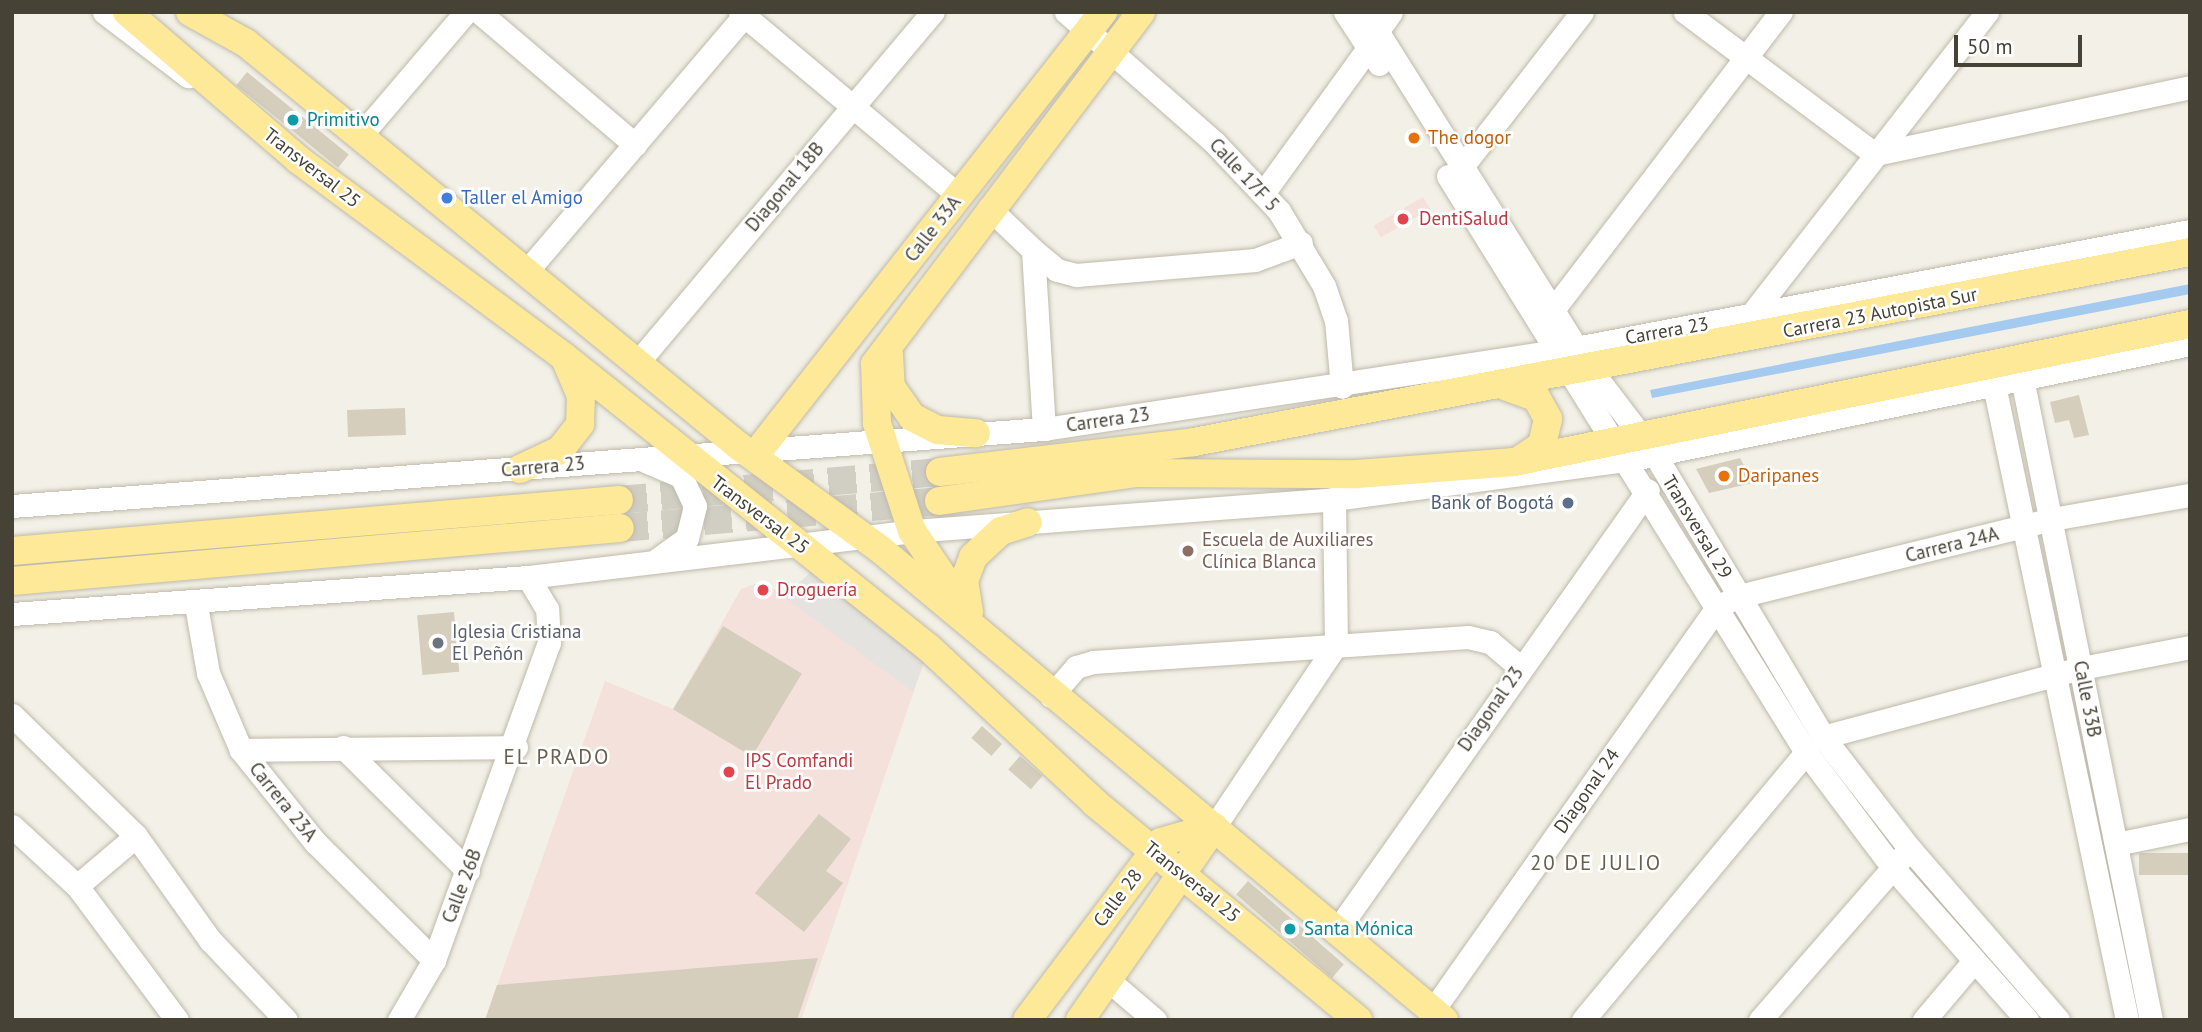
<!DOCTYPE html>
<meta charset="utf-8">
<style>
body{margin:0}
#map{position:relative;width:2202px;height:1032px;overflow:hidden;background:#f3f1e7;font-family:"PT Sans",sans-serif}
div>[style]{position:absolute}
.medical>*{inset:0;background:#f4e1db;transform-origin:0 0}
.parking>*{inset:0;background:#e5e3df}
.water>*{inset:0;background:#a4caef}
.building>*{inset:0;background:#d5cebd;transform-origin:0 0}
.major-tunnel>*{height:28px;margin-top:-14px;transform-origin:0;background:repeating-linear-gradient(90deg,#d1cec4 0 28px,transparent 0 42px)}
.roads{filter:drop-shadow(0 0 2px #bfb9aa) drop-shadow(0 0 2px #bfb9aa)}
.minor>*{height:23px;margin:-11.5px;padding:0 11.5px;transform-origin:11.5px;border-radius:11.5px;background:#fff}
.major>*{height:28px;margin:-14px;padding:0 14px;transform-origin:14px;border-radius:14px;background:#fde997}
.dots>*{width:19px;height:19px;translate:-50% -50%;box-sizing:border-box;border:4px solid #fff;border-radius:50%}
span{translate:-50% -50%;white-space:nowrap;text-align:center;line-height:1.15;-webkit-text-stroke:5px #fff;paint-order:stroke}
.culture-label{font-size:19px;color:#0d838f}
.left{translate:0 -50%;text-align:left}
.food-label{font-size:19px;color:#c56008}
.street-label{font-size:19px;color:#474236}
.shop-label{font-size:19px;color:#366cbe}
.health-label{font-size:19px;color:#be3a42}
.service-label{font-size:19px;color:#4e5e75}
.right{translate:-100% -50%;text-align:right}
.education-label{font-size:19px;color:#785e54}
.worship-label{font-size:19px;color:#5b616d}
.neighbourhood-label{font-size:21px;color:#69614e;letter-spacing:2px}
.frame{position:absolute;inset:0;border:14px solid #474236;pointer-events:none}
.scale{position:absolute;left:1954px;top:35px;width:128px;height:32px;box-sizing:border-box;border:4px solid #474236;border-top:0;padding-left:9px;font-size:21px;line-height:24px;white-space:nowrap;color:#474236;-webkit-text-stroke:5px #fff;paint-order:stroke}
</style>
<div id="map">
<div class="medical">
<div style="left:1423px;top:197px;width:14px;height:57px;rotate:60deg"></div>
<div style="clip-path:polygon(812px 571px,925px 659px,801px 1020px,485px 1020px,605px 681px,673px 709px,741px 589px,763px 581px,784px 597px)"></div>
</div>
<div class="parking">
<div style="clip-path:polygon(812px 571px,925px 659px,913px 692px,784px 597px)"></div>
</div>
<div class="water">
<div style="clip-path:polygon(2190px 284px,2190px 294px,1652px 398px,1650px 390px)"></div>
</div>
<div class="building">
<div style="left:247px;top:72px;width:131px;height:17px;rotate:39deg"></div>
<div style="clip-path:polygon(2079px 395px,2089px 435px,2074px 438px,2069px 420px,2055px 423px,2050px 402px)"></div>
<div style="left:405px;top:408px;width:27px;height:58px;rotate:88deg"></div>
<div style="clip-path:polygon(1740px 458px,1753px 483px,1709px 493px,1696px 469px)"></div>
<div style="left:454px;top:612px;width:60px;height:37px;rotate:85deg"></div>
<div style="left:723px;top:626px;width:92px;height:97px;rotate:31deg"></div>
<div style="left:982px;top:726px;width:27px;height:16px;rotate:42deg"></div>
<div style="left:1020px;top:756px;width:30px;height:18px;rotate:41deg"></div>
<div style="clip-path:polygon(819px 814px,851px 839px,826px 871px,843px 883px,804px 932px,755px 893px)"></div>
<div style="left:2190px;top:853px;width:22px;height:51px;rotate:90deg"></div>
<div style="left:1248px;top:881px;width:127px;height:18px;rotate:41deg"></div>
<div style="clip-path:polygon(818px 958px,797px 1020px,485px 1020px,497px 985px)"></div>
</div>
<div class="major-tunnel">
<div style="left:619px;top:500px;width:322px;rotate:-5deg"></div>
<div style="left:620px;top:528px;width:320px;rotate:-4.8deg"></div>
</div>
<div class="roads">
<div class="minor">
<div style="left:104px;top:12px;width:106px;rotate:37.3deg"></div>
<div style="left:479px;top:12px;width:205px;rotate:40.4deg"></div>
<div style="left:740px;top:12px;width:286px;rotate:40deg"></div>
<div style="left:1066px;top:12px;width:197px;rotate:41.3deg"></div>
<div style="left:1214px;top:142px;width:95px;rotate:46.7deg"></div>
<div style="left:1279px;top:211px;width:87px;rotate:59deg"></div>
<div style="left:1324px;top:286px;width:36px;rotate:71deg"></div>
<div style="left:1336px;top:320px;width:67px;rotate:84.9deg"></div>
<div style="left:1345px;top:12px;width:62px;rotate:56.8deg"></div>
<div style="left:1365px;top:12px;width:422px;rotate:57.8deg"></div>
<div style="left:1590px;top:369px;width:106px;rotate:52.7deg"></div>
<div style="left:1654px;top:453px;width:330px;rotate:59.2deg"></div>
<div style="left:1823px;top:737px;width:142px;rotate:52.2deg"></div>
<div style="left:1910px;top:849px;width:226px;rotate:49.1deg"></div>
<div style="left:1685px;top:12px;width:237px;rotate:36.8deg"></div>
<div style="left:1875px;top:154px;width:322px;rotate:-12deg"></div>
<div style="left:1377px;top:32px;width:24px;rotate:-55deg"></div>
<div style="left:360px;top:136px;width:163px;rotate:-49.5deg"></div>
<div style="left:1461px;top:168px;width:197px;rotate:-52.2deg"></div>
<div style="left:1448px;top:176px;width:678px;rotate:58.14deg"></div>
<div style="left:1806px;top:752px;width:145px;rotate:53.1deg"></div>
<div style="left:1893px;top:868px;width:203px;rotate:48.6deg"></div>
<div style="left:1264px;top:192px;width:179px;rotate:-54.1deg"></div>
<div style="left:989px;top:208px;width:61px;rotate:43.7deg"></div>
<div style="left:1033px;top:250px;width:179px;rotate:86.5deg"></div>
<div style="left:1033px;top:250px;width:31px;rotate:40deg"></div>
<div style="left:1057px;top:270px;width:20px;rotate:15deg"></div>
<div style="left:1076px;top:275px;width:180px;rotate:-4.8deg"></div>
<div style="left:1255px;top:260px;width:49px;rotate:-20.3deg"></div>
<div style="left:526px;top:272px;width:341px;rotate:-49.6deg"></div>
<div style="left:1552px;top:311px;width:377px;rotate:-52.6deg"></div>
<div style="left:1748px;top:319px;width:389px;rotate:-52.1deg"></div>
<div style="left:637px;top:363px;width:459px;rotate:-49.9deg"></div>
<div style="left:2022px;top:378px;width:655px;rotate:78.64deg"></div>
<div style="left:1994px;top:385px;width:649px;rotate:78.17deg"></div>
<div style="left:645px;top:461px;width:39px;rotate:23deg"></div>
<div style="left:681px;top:476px;width:33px;rotate:65deg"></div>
<div style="left:695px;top:506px;width:33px;rotate:104deg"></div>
<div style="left:687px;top:538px;width:36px;rotate:144deg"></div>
<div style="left:12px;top:506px;width:1035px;rotate:-4.27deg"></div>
<div style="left:1044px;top:429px;width:538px;rotate:-8.66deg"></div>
<div style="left:1576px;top:348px;width:625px;rotate:-10.79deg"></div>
<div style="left:196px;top:605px;width:69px;rotate:80deg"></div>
<div style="left:208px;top:673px;width:84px;rotate:66.8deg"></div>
<div style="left:241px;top:750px;width:118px;rotate:51.2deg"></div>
<div style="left:315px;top:842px;width:168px;rotate:44.8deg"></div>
<div style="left:12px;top:614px;width:517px;rotate:-4.1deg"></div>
<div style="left:528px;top:577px;width:387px;rotate:-6.8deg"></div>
<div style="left:912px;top:531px;width:423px;rotate:-4.3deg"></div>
<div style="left:1334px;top:499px;width:297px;rotate:-7.6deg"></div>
<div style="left:1628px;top:460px;width:574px;rotate:-11.66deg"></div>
<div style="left:1051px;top:696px;width:38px;rotate:-49deg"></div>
<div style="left:1076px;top:667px;width:18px;rotate:-16deg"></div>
<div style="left:1093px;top:662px;width:376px;rotate:-3.8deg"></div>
<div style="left:1468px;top:637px;width:23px;rotate:13deg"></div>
<div style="left:1490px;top:642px;width:39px;rotate:40deg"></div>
<div style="left:12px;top:715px;width:173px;rotate:44.3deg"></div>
<div style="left:136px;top:836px;width:128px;rotate:54.6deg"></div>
<div style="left:210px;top:940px;width:110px;rotate:46.5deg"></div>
<div style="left:1823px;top:737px;width:267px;rotate:-15deg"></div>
<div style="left:2081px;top:668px;width:111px;rotate:-10.9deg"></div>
<div style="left:343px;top:747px;width:176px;rotate:44.8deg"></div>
<div style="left:241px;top:750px;width:275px;rotate:-0.6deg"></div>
<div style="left:12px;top:826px;width:88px;rotate:42.7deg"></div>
<div style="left:77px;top:886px;width:167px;rotate:53.3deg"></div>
<div style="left:1214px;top:827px;width:219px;rotate:-56.2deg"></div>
<div style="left:1336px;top:645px;width:146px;rotate:-90.8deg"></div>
<div style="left:2116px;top:844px;width:76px;rotate:-11.5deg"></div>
<div style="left:77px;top:886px;width:77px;rotate:-40.3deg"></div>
<div style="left:1338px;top:929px;width:537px;rotate:-54.77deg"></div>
<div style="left:1108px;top:980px;width:62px;rotate:40.4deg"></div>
<div style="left:1433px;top:1010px;width:493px;rotate:-54.8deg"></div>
<div style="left:1717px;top:607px;width:25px;rotate:-27deg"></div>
<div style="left:1739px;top:596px;width:322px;rotate:-13.8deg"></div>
<div style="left:2052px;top:519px;width:140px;rotate:-9.9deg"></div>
<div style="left:399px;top:1020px;width:69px;rotate:-59.7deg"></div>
<div style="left:434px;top:960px;width:337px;rotate:-70.1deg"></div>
<div style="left:549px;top:643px;width:34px;rotate:-93deg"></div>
<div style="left:547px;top:609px;width:37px;rotate:-121deg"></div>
<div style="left:1583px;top:1020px;width:349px;rotate:-50.2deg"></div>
<div style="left:1760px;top:1020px;width:218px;rotate:-48.9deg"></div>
<div style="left:1924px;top:1020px;width:77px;rotate:-49.7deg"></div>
</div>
<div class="major">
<div style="left:127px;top:12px;width:227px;rotate:40.7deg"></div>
<div style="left:299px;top:160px;width:329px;rotate:36.6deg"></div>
<div style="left:563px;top:356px;width:468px;rotate:38.6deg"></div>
<div style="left:929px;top:648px;width:227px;rotate:43deg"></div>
<div style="left:1095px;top:803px;width:341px;rotate:39.5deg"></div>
<div style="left:190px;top:12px;width:64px;rotate:29deg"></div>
<div style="left:246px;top:43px;width:638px;rotate:39.28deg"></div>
<div style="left:740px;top:447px;width:173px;rotate:36.1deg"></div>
<div style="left:880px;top:549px;width:735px;rotate:39.87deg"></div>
<div style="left:889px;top:354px;width:33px;rotate:87deg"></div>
<div style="left:891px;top:387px;width:37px;rotate:55deg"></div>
<div style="left:912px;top:417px;width:29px;rotate:27deg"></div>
<div style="left:938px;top:430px;width:38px;rotate:5deg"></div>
<div style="left:1505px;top:386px;width:33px;rotate:20deg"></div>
<div style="left:1536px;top:397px;width:25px;rotate:61deg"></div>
<div style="left:1548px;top:419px;width:27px;rotate:103deg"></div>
<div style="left:1542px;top:445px;width:27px;rotate:146deg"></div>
<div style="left:763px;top:445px;width:551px;rotate:-51.86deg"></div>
<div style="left:520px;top:469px;width:44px;rotate:-25.4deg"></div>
<div style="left:560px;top:450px;width:33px;rotate:-52deg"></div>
<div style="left:580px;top:424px;width:28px;rotate:-88deg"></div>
<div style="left:581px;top:396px;width:38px;rotate:-113deg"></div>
<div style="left:940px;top:472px;width:256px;rotate:-6.7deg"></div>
<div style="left:1194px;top:442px;width:1014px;rotate:-10.8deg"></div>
<div style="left:939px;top:501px;width:198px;rotate:-8.1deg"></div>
<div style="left:1135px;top:473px;width:223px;rotate:0.3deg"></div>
<div style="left:1358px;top:474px;width:156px;rotate:-4.4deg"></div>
<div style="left:1514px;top:462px;width:690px;rotate:-11.54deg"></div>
<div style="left:12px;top:551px;width:609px;rotate:-4.8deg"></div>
<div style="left:12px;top:581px;width:610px;rotate:-4.98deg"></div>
<div style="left:962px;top:605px;width:89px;rotate:-124deg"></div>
<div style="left:912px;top:531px;width:114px;rotate:-108deg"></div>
<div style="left:877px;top:423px;width:59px;rotate:-91.9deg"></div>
<div style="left:875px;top:364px;width:441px;rotate:-52.9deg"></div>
<div style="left:969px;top:612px;width:31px;rotate:-99deg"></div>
<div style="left:964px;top:581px;width:26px;rotate:-69deg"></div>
<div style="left:973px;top:557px;width:38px;rotate:-43deg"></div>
<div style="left:1001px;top:531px;width:28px;rotate:-18deg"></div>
<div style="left:1027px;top:1020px;width:223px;rotate:-53deg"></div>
<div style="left:1161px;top:842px;width:55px;rotate:-15.8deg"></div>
<div style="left:1080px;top:1020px;width:235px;rotate:-55.2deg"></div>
</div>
</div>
<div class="dots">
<div style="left:293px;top:120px;background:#0f9aa8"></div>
<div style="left:1414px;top:138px;background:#e8710a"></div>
<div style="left:447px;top:198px;background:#3f7fe0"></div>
<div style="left:1403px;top:219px;background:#e0444e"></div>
<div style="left:1724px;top:476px;background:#e8710a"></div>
<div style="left:1568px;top:503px;background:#5c6f8a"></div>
<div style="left:1188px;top:551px;background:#8d6e63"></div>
<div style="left:763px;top:590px;background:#e0444e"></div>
<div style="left:438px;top:643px;background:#6b7280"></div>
<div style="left:729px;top:772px;background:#e0444e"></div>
<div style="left:1290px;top:929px;background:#0f9aa8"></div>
</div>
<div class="culture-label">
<span class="left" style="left:307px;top:120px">Primitivo</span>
<span class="left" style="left:1304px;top:929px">Santa Mónica</span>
</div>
<div class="food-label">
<span class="left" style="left:1428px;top:138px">The dogor</span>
<span class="left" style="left:1738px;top:476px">Daripanes</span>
</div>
<div class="street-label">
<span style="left:312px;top:168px;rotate:38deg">Transversal 25</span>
<span style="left:1244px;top:175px;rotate:47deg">Calle 17F 5</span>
<span style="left:785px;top:187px;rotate:-50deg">Diagonal 18B</span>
<span style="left:933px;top:229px;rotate:-52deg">Calle 33A</span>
<span style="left:1880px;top:313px;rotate:-11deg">Carrera 23 Autopista Sur</span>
<span style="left:1667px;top:331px;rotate:-10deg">Carrera 23</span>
<span style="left:1108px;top:420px;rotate:-8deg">Carrera 23</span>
<span style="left:543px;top:467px;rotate:-5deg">Carrera 23</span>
<span style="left:760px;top:515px;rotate:37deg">Transversal 25</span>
<span style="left:1697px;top:527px;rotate:59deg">Transversal 29</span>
<span style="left:1952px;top:545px;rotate:-14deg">Carrera 24A</span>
<span style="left:2087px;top:699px;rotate:79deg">Calle 33B</span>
<span style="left:1491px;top:709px;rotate:-55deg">Diagonal 23</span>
<span style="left:1587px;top:791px;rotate:-55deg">Diagonal 24</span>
<span style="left:283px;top:802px;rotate:51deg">Carrera 23A</span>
<span style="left:1192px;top:882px;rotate:39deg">Transversal 25</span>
<span style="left:462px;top:886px;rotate:-69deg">Calle 26B</span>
<span style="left:1118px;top:898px;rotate:-53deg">Calle 28</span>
</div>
<div class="shop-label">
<span class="left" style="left:461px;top:198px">Taller el Amigo</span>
</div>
<div class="health-label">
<span class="left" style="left:1419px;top:219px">DentiSalud</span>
<span class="left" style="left:777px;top:590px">Droguería</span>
<span class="left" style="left:745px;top:772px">IPS Comfandi<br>El Prado</span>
</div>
<div class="service-label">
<span class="right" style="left:1554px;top:503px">Bank of Bogotá</span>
</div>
<div class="education-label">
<span class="left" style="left:1202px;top:551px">Escuela de Auxiliares<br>Clínica Blanca</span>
</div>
<div class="worship-label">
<span class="left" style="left:452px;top:643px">Iglesia Cristiana<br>El Peñón</span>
</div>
<div class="neighbourhood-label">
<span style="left:557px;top:757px">EL PRADO</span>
<span style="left:1596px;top:863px">20 DE JULIO</span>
</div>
<div class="frame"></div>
<div class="scale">50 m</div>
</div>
